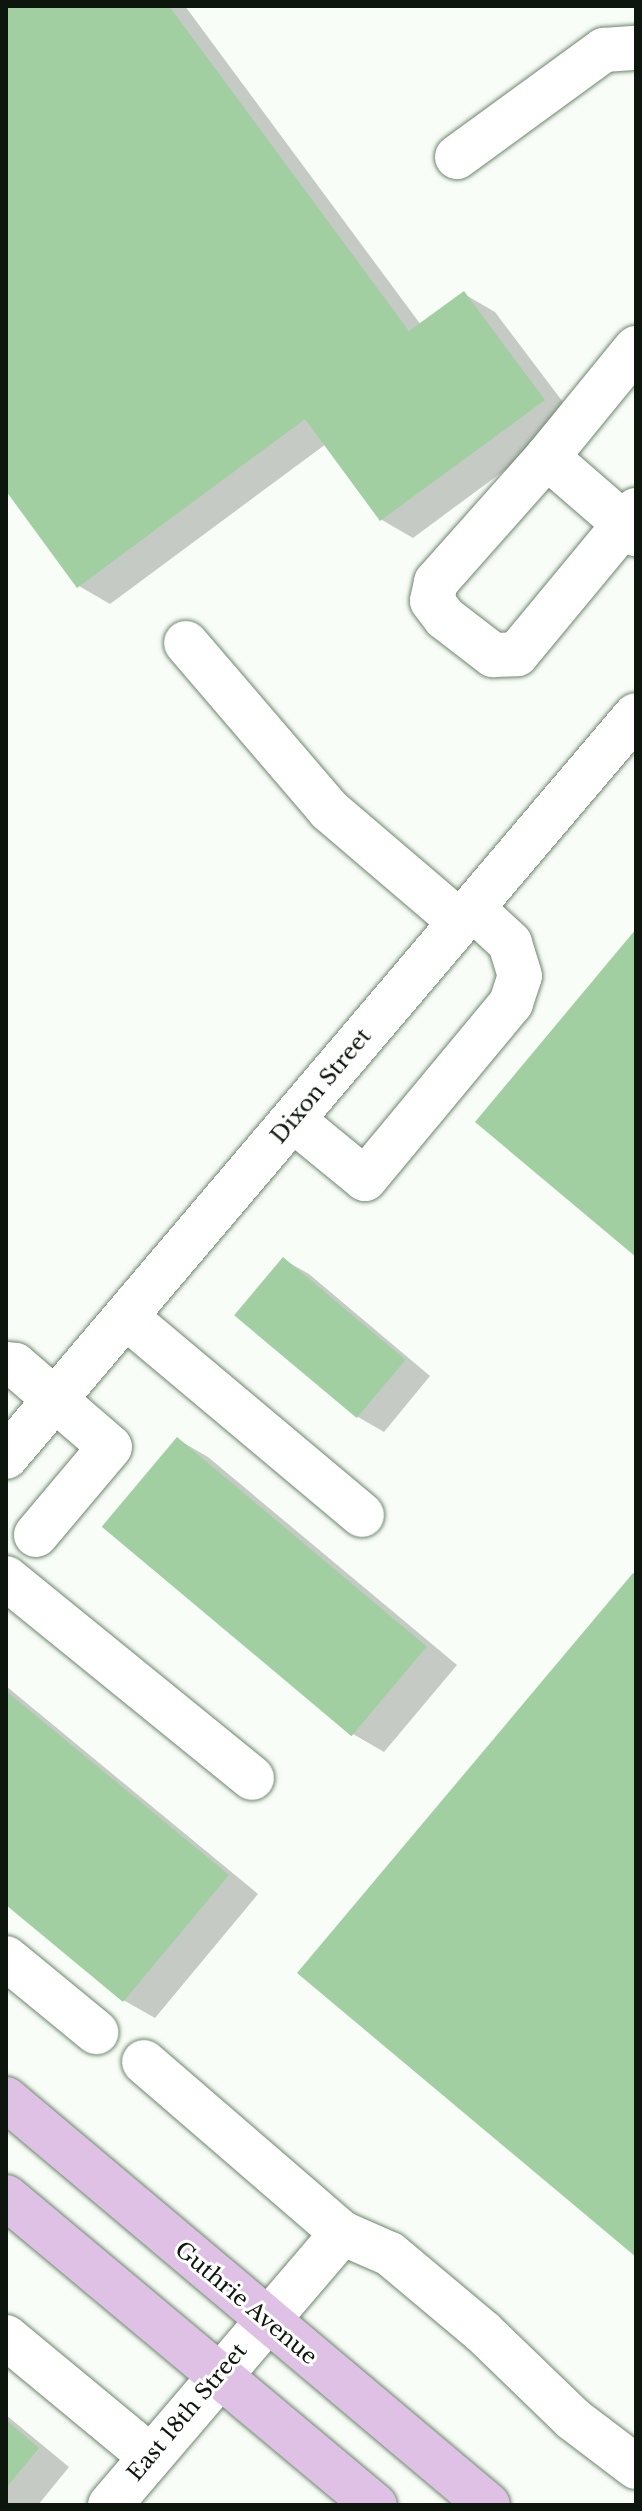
<!DOCTYPE html>
<style>
body{margin:0}
#map{position:relative;width:642px;height:2511px;overflow:hidden;background:#f8fdf7;font-family:"Libre Baskerville",serif}
div>[style]{position:absolute}
.shadow>*{inset:0;background:#0003}
.building>*{inset:0;background:#a1cfa2;transform-origin:0 0}
.roads{filter:drop-shadow(0 0 2px #6d866d) drop-shadow(0 0 2px #6d866d)}
.minor>*{height:44px;margin:-22px;padding:0 22px;transform-origin:22px;border-radius:22px;background:#fff}
.major>*{height:44px;margin:-22px;padding:0 22px;transform-origin:22px;border-radius:22px;background:#dec1e5}
span{translate:-50% -50%;white-space:nowrap;text-align:center;line-height:1.15;-webkit-text-stroke:6px #fff;paint-order:stroke}
.street-label{font-size:22px;color:#0c160c}
.frame{position:absolute;inset:0;border:8px solid #0c160c;pointer-events:none}
</style>
<div id="map">
<div class="shadow">
<div style="clip-path:polygon(6px 6px,185px 6px,421px 325px,464px 294px,495px 312px,575px 418px,413px 538px,382px 520px,326px 444px,110px 604px,79px 586px,6px 488px)"></div>
<div style="clip-path:polygon(284px 1260px,309px 1274px,430px 1376px,384px 1432px,358px 1417px,237px 1315px)"></div>
<div style="clip-path:polygon(177px 1439px,208px 1457px,457px 1665px,384px 1752px,353px 1734px)"></div>
<div style="clip-path:polygon(6px 1686px,258px 1894px,155px 2018px,125px 2001px,6px 1903px)"></div>
<div style="clip-path:polygon(6px 2415px,69px 2467px,38px 2505px,6px 2505px)"></div>
</div>
<div class="building">
<div style="clip-path:polygon(6px 6px,169px 6px,409px 331px,464px 291px,545px 400px,380px 521px,305px 419px,77px 588px,6px 491px)"></div>
<div style="clip-path:polygon(636px 929px,636px 1257px,475px 1122px)"></div>
<div style="left:283px;top:1257px;width:160px;height:76px;rotate:40deg"></div>
<div style="left:177px;top:1437px;width:326px;height:117px;rotate:40deg"></div>
<div style="clip-path:polygon(633px 1573px,636px 1575px,636px 2257px,297px 1973px)"></div>
<div style="clip-path:polygon(6px 1691px,229px 1875px,123px 2002px,6px 1905px)"></div>
<div style="clip-path:polygon(6px 2420px,39px 2448px,6px 2488px)"></div>
</div>
<div class="roads">
<div class="minor">
<div style="left:457px;top:157px;width:182px;rotate:-36.1deg"></div>
<div style="left:604px;top:50px;width:32px;rotate:-4deg"></div>
<div style="left:636px;top:348px;width:141px;rotate:129.2deg"></div>
<div style="left:547px;top:457px;width:118px;rotate:40.9deg"></div>
<div style="left:547px;top:457px;width:167px;rotate:131.6deg"></div>
<div style="left:436px;top:582px;width:19px;rotate:102deg"></div>
<div style="left:432px;top:601px;width:21px;rotate:53deg"></div>
<div style="left:445px;top:618px;width:61px;rotate:37.6deg"></div>
<div style="left:493px;top:655px;width:24px;rotate:-2deg"></div>
<div style="left:517px;top:654px;width:187px;rotate:-50.4deg"></div>
<div style="left:186px;top:643px;width:220px;rotate:49.4deg"></div>
<div style="left:329px;top:810px;width:172px;rotate:40.5deg"></div>
<div style="left:293px;top:1120px;width:93px;rotate:39.3deg"></div>
<div style="left:365px;top:1179px;width:229px;rotate:-50.3deg"></div>
<div style="left:511px;top:1003px;width:28px;rotate:-72deg"></div>
<div style="left:520px;top:976px;width:34px;rotate:-107deg"></div>
<div style="left:510px;top:943px;width:52px;rotate:-137.4deg"></div>
<div style="left:126px;top:1317px;width:308px;rotate:40deg"></div>
<div style="left:6px;top:1364px;width:9px;rotate:6deg"></div>
<div style="left:15px;top:1365px;width:125px;rotate:40.8deg"></div>
<div style="left:110px;top:1447px;width:115px;rotate:130.1deg"></div>
<div style="left:6px;top:1457px;width:973px;rotate:-49.67deg"></div>
<div style="left:6px;top:1578px;width:317px;rotate:39.1deg"></div>
<div style="left:6px;top:1958px;width:117px;rotate:39.4deg"></div>
<div style="left:144px;top:2062px;width:262px;rotate:40.8deg"></div>
<div style="left:6px;top:2337px;width:187px;rotate:39.6deg"></div>
<div style="left:110px;top:2505px;width:358px;rotate:-49.5deg"></div>
<div style="left:342px;top:2233px;width:52px;rotate:23.6deg"></div>
<div style="left:390px;top:2254px;width:121px;rotate:40deg"></div>
<div style="left:483px;top:2332px;width:125px;rotate:44deg"></div>
<div style="left:573px;top:2419px;width:79px;rotate:37.3deg"></div>
</div>
<div class="major">
<div style="left:6px;top:2099px;width:630px;rotate:40.11deg"></div>
<div style="left:6px;top:2197px;width:481px;rotate:39.9deg"></div>
</div>
</div>
<div class="street-label">
<span style="left:321px;top:1086px;rotate:-50deg">Dixon Street</span>
<span style="left:246px;top:2303px;rotate:40deg">Guthrie Avenue</span>
<span style="left:187px;top:2412px;rotate:-50deg">East 18th Street</span>
</div>
<div class="frame"></div>
</div>
